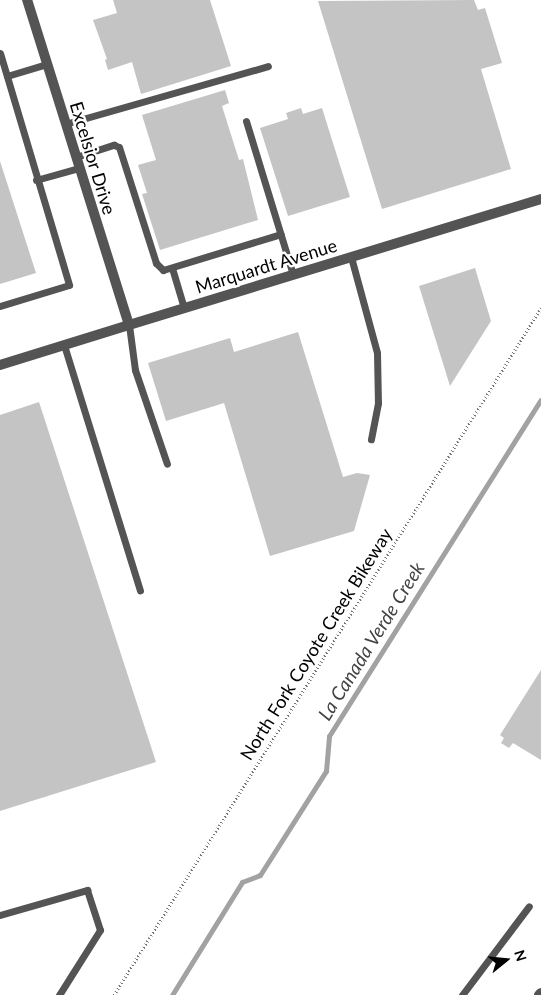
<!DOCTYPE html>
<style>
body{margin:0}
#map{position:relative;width:541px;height:995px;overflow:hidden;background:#fff;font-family:Lato,sans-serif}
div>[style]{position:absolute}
.stream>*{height:5px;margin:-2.5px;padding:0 2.5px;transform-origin:2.5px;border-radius:2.5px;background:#a2a2a2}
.building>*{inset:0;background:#c4c4c4}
.path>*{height:3px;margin-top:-1.5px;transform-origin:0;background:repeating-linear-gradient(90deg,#767676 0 1px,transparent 0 3.5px)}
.service>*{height:7px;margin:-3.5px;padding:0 3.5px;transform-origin:3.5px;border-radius:3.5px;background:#545454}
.minor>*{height:10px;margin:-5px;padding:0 5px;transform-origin:5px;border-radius:5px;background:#545454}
.tertiary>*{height:10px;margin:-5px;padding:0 5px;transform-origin:5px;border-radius:5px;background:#545454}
span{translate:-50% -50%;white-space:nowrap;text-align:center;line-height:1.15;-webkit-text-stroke:4.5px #fff;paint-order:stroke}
.street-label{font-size:18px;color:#000}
.water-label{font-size:19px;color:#434343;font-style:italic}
.north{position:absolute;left:481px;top:935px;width:50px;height:50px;-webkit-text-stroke:4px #fff;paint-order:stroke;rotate:73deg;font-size:14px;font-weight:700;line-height:20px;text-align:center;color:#000}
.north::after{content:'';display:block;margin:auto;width:18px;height:22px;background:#000;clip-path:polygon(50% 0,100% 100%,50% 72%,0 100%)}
</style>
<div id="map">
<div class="stream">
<div style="left:172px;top:995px;width:133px;rotate:-58.2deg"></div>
<div style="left:242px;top:882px;width:19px;rotate:-21deg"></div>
<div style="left:260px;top:875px;width:123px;rotate:-57.6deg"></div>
<div style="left:326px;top:771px;width:35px;rotate:-85deg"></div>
<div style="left:329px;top:736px;width:397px;rotate:-57.8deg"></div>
</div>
<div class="building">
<div style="clip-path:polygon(113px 0,210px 0,231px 66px,141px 94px,132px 62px,108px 70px,105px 60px,107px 59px,93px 20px,117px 13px)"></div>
<div style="clip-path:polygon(474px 0,478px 10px,485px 8px,502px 63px,481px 69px,511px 169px,382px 209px,318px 1px)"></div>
<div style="clip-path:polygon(225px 90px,229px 103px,222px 106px,239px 160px,243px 159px,258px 220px,160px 250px,142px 194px,147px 193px,138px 165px,156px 160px,142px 115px)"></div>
<div style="clip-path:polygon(301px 108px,303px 114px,322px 108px,350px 197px,288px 216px,260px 128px,288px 119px,286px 113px)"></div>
<div style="clip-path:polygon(0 161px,36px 273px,0 284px)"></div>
<div style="clip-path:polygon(475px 268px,491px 321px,450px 386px,419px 286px)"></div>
<div style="clip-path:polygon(298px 332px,343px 477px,357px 473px,370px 475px,354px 531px,270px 556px,224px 403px,166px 421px,148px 363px,230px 338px,234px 352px)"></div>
<div style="clip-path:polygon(39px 402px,156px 762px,0 811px,0 415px)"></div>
<div style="clip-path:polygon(541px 670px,541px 760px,513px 743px,509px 748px,501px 743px,504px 738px,500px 735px)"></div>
</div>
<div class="path">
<div style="left:114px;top:995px;width:809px;rotate:-58.14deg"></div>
</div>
<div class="service">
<div style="left:0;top:53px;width:242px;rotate:73.4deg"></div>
<div style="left:69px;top:285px;width:72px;rotate:163.1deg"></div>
<div style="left:7px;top:76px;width:42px;rotate:-16.7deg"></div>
<div style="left:246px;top:121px;width:161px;rotate:73deg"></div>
<div style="left:65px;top:124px;width:211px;rotate:-15.9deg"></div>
<div style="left:76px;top:157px;width:40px;rotate:-18deg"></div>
<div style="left:114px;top:145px;width:5px;rotate:22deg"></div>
<div style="left:119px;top:147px;width:122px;rotate:72.3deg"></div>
<div style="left:156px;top:263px;width:10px;rotate:45deg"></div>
<div style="left:163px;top:270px;width:123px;rotate:-17deg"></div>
<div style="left:36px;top:180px;width:45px;rotate:-15.6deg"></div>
<div style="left:351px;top:257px;width:99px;rotate:74.8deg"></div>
<div style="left:377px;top:353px;width:50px;rotate:88.9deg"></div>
<div style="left:378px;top:403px;width:37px;rotate:101deg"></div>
<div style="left:172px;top:268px;width:42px;rotate:73.3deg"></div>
<div style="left:129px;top:325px;width:45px;rotate:82.4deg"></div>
<div style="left:135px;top:370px;width:99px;rotate:71.2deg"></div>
<div style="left:64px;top:345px;width:257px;rotate:72.8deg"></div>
<div style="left:0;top:915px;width:91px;rotate:-16deg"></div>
<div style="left:87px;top:890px;width:42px;rotate:72deg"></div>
<div style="left:100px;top:930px;width:77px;rotate:122.2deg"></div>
<div style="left:462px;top:995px;width:111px;rotate:-53deg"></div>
</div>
<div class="minor">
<div style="left:129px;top:325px;width:431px;rotate:-17deg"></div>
<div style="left:539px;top:995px;width:3px;rotate:-45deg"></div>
</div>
<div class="tertiary">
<div style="left:0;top:365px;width:135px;rotate:-17.2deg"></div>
<div style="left:129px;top:325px;width:341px;rotate:-107.4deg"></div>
</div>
<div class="street-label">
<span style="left:93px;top:158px;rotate:73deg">Excelsior Drive</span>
<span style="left:266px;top:266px;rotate:-17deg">Marquardt Avenue</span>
<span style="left:316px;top:644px;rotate:-58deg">North Fork Coyote Creek Bikeway</span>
</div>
<div class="water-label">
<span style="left:371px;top:641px;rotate:-58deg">La Canada Verde Creek</span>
</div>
<div class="north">N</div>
</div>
